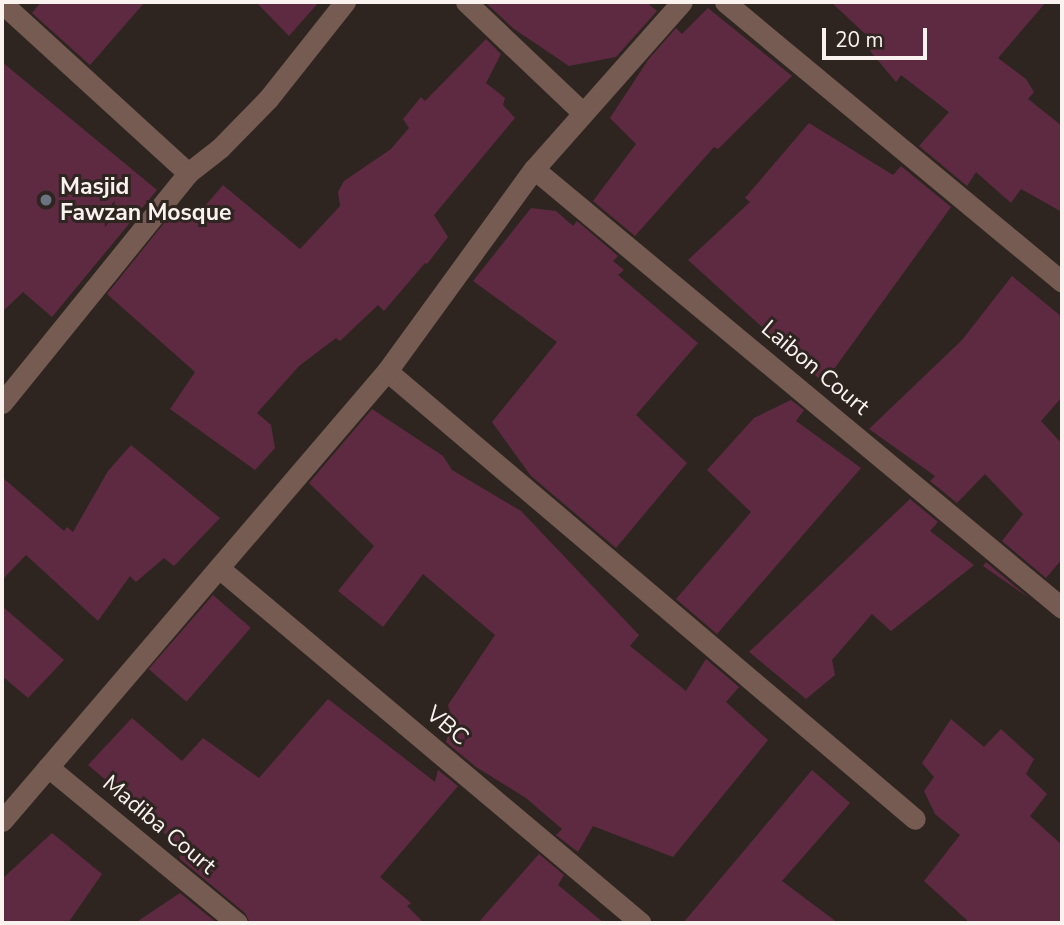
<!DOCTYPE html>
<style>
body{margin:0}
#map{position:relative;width:1064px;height:925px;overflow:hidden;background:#2e2520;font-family:"Nunito Sans",sans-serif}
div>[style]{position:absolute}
.building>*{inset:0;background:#5e2a42;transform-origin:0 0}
.minor>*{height:21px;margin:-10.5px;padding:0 10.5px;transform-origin:10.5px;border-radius:10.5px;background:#755b52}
.dots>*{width:19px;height:19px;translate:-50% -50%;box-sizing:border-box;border:4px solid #2e2520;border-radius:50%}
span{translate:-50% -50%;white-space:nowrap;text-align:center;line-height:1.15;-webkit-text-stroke:6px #2e2520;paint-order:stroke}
.poi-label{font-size:23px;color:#f9f2ef;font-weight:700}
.left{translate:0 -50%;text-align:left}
.street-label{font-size:23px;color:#f9f2ef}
.frame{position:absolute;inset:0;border:4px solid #f9f2ef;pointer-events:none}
.scale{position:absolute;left:822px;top:28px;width:105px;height:32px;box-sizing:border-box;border:4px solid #f9f2ef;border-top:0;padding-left:9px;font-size:21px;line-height:24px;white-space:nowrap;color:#f9f2ef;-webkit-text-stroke:5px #2e2520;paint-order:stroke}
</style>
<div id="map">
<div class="building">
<div style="clip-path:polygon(41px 2px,145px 2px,90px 65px,32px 13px)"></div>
<div style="clip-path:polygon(256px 2px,319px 2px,289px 36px)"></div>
<div style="clip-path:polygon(485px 2px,646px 2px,657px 11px,616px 57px,569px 66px,514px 29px)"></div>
<div style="clip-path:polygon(831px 2px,1046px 2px,998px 58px,1026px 79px,1034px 92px,1028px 99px,1062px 126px,1062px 212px,1021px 189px,1011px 203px,976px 172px,967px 186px,919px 146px,949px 112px,901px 75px,896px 82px,870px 51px,876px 44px)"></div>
<div style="clip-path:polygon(708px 8px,792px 76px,718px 149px,714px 147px,635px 236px,593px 201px,636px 144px,610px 118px,648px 60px,676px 28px,682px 34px)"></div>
<div style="clip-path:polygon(486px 39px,501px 54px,486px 83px,505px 98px,503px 105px,515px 118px,434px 215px,448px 237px,427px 264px,425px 263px,384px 311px,378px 305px,340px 341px,336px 338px,299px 366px,257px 413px,271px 425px,275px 448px,255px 470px,170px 409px,195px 372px,107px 294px,177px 207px,193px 220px,223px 185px,300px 249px,340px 206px,338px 192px,344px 181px,391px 149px,409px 128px,403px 119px,421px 97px,425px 101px)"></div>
<div style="clip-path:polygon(2px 62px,157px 190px,52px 317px,23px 292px,2px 312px)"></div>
<div style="clip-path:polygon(809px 123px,893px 175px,901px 166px,951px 207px,824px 383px,688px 260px,750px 202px,745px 198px)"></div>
<div style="clip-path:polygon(531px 208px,556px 211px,573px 226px,577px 221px,618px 256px,613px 261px,624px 270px,618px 275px,698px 343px,636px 415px,687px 463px,616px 548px,531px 476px,492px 422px,557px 342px,473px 281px)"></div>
<div style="clip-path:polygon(1012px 276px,1062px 317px,1062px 397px,1041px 421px,1062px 444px,1062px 559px,1046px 578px,1002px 541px,1023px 514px,985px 474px,957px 503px,930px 481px,935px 476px,869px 429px,962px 340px)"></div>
<div style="clip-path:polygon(791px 400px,804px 410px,796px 421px,861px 468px,717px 634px,676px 599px,751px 512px,707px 470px,754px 418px)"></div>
<div style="clip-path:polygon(372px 409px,443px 456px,452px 470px,521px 511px,639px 635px,630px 646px,686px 691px,706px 659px,739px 687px,726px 702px,768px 740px,673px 857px,593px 826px,578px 852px,556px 835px,562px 829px,526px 798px,476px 767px,446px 742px,452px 720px,448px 705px,495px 635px,423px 574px,383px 627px,338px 591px,374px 546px,309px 483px)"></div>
<div style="clip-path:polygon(131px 445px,220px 518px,174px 566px,164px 558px,136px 582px,130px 576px,98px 621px,26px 555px,2px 580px,2px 477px,64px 531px,67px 527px,73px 532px,108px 471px)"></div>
<div style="clip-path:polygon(910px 499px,938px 522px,930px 531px,974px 565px,891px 631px,872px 614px,832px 660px,835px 675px,806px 699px,749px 652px)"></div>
<div style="clip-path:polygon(986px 562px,1029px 598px,983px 566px)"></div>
<div style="left:213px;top:595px;width:50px;height:98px;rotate:41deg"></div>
<div style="clip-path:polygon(2px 606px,64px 660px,28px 698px,2px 676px)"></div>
<div style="clip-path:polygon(328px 699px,435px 782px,438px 770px,458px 786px,380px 877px,411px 903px,407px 906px,424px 923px,250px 923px,245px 913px,180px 859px,179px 846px,149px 820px,151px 818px,88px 765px,132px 718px,182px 761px,203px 738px,259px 778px)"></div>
<div style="clip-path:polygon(951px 719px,984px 747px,1001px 729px,1034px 759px,1026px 774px,1047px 794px,1030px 816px,1062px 845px,1062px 923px,970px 923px,924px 881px,960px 835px,935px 814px,924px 791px,934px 777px,922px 763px)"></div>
<div style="clip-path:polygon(812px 770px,850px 803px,782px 881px,838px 923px,683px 923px)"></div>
<div style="clip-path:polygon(52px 833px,102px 874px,68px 923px,2px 923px,2px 879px)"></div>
<div style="clip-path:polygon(539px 854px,564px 875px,558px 885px,604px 923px,478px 923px)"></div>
<div style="clip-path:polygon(180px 893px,217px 923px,135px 923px)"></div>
</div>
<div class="minor">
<div style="left:466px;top:2px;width:160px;rotate:43.5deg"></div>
<div style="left:725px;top:2px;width:438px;rotate:39.7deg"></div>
<div style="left:2px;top:3px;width:252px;rotate:42.4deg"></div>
<div style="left:188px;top:173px;width:41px;rotate:-38deg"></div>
<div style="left:220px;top:148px;width:69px;rotate:-45.6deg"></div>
<div style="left:268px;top:99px;width:124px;rotate:-51.6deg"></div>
<div style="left:534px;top:169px;width:687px;rotate:39.74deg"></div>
<div style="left:387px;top:371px;width:692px;rotate:40.31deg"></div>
<div style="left:2px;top:403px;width:296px;rotate:-51deg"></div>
<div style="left:219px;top:568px;width:551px;rotate:40.07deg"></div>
<div style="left:48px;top:767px;width:245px;rotate:39.5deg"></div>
<div style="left:2px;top:821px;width:592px;rotate:-49.45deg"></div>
<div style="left:387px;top:371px;width:250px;rotate:-54deg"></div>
<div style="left:534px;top:169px;width:223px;rotate:-48.5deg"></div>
</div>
<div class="dots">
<div style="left:46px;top:200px;background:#6b7280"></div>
</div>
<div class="poi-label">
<span class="left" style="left:60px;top:200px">Masjid<br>Fawzan Mosque</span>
</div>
<div class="street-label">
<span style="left:815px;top:368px;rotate:40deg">Laibon Court</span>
<span style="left:447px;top:726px;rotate:40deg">VBC</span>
<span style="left:159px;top:825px;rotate:40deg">Madiba Court</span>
</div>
<div class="frame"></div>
<div class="scale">20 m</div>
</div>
